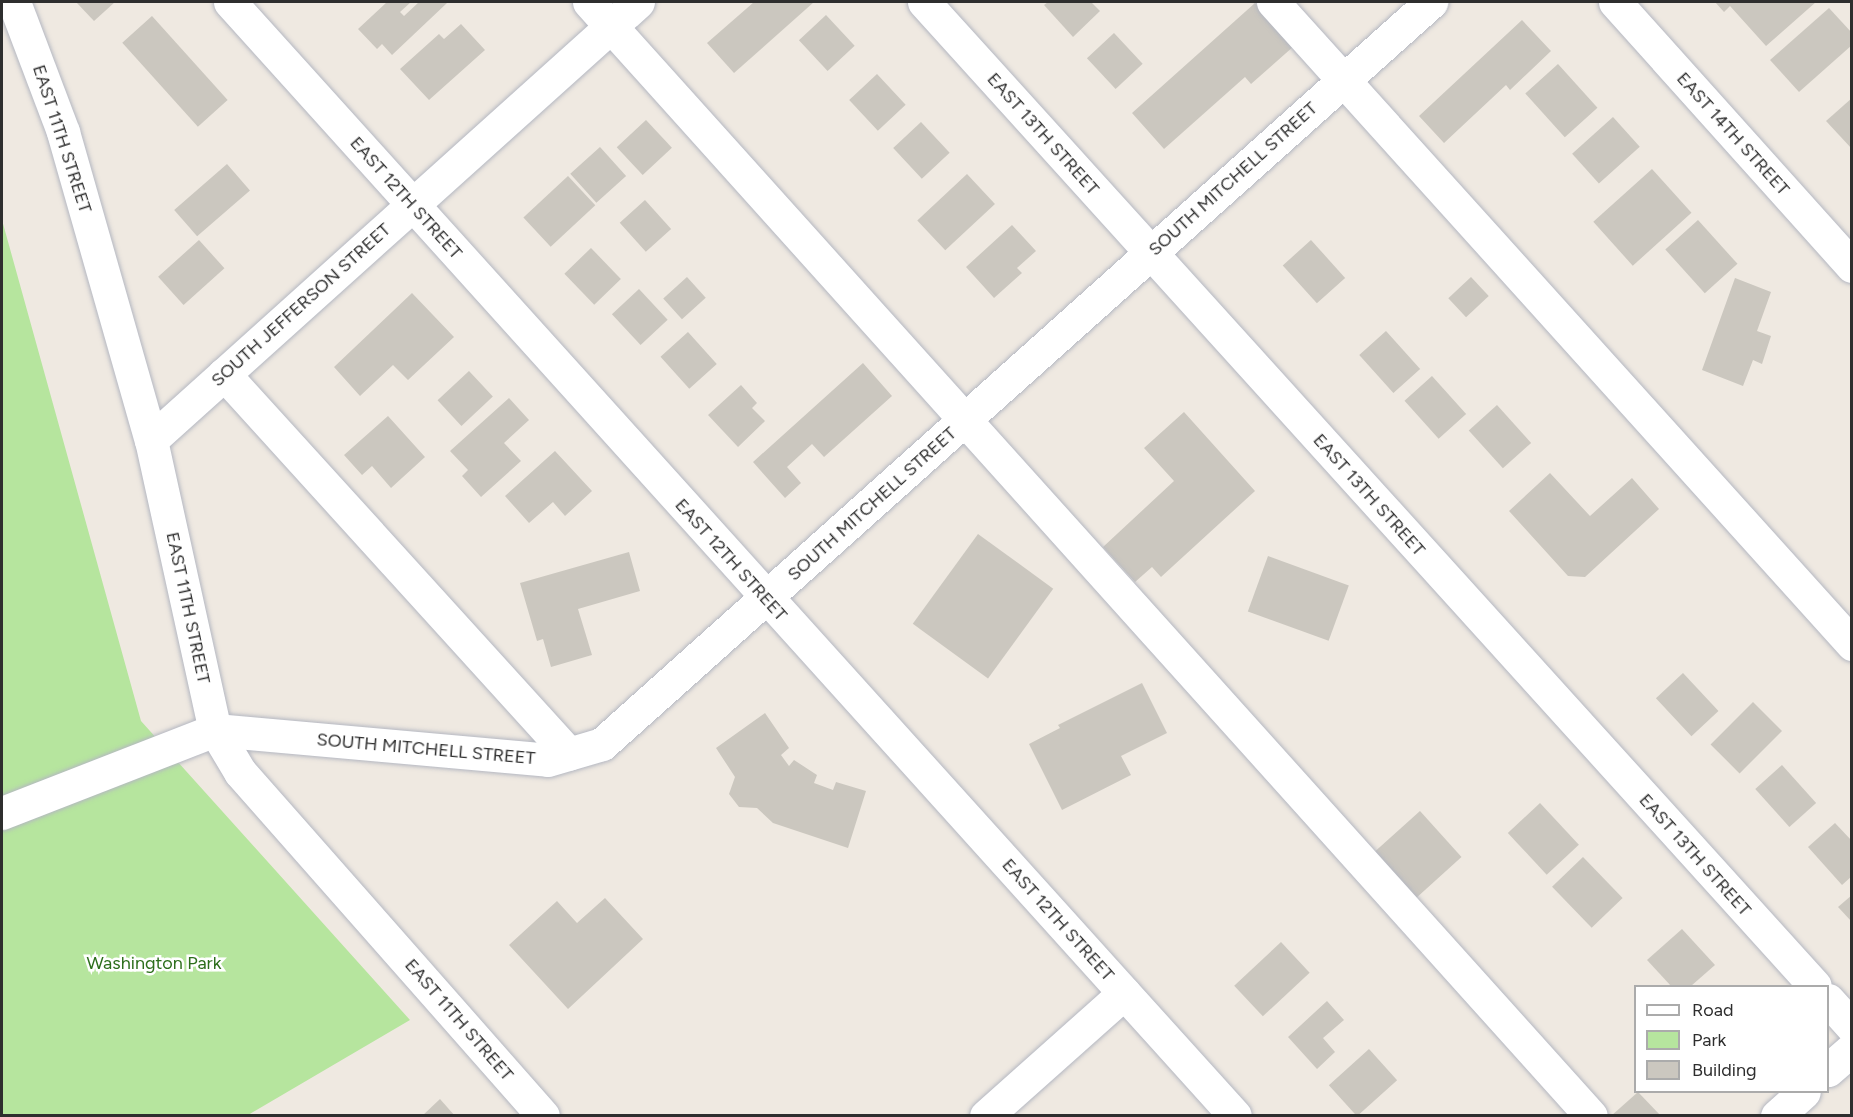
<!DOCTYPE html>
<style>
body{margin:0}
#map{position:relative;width:1853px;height:1117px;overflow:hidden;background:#efe9e1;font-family:Figtree,sans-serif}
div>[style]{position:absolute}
.green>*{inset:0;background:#b6e59e}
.building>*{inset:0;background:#cbc7bf;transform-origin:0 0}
.roads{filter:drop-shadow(0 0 2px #b4b7c1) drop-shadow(0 0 2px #b4b7c1)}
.minor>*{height:33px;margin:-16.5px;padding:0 16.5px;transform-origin:16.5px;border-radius:16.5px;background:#fff}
span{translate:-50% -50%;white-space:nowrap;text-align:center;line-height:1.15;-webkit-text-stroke:5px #fff;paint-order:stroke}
.street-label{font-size:18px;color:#2e2e2e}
.park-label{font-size:18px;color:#2c6e1b}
.frame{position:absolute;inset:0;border:3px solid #2e2e2e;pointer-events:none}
.legend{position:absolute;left:1634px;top:985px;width:195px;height:108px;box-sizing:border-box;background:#fff;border:2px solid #ababab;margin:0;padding:8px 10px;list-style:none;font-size:18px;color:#2e2e2e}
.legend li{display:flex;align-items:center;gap:12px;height:30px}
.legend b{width:30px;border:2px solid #ababab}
</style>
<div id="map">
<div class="green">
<div style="clip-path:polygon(2px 220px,141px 721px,410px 1020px,248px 1115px,2px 1115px)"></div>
</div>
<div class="building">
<div style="clip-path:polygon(76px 2px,115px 2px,94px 21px)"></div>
<div style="clip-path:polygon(387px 2px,411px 2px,400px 12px,404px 16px,419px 2px,447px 3px,392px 55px,382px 44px,377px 49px,358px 29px)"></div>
<div style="clip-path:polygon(754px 2px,814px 2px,734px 73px,707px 43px)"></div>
<div style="clip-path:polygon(1048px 2px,1091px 2px,1100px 11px,1073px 37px,1044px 5px)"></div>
<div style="clip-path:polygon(1715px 2px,1816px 2px,1766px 46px,1730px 6px,1724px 12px)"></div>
<div style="clip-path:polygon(1255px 3px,1294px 46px,1251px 84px,1245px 77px,1164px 149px,1132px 113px)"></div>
<div style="clip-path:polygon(1829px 8px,1852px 33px,1852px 45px,1799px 92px,1770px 60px)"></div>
<div style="left:826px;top:15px;width:42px;height:37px;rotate:47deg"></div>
<div style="left:152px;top:16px;width:113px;height:40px;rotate:48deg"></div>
<div style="clip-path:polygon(1522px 20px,1551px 51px,1510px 90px,1506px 85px,1444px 143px,1419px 116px)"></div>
<div style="clip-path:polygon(461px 24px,485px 50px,429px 100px,400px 69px,439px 34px,444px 39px)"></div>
<div style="left:1114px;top:33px;width:42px;height:37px;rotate:47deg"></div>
<div style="left:1558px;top:64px;width:59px;height:44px;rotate:48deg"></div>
<div style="left:877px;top:74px;width:42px;height:38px;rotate:47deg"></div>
<div style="clip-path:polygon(1852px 98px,1852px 149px,1826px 121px)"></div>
<div style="left:1613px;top:117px;width:40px;height:55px;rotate:48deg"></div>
<div style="left:646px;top:120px;width:38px;height:40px;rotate:47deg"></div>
<div style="left:921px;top:122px;width:42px;height:38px;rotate:47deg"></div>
<div style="left:600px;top:147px;width:39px;height:40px;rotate:48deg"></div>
<div style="left:227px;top:164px;width:35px;height:70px;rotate:49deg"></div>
<div style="left:1652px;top:169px;width:59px;height:79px;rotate:48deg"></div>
<div style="left:967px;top:174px;width:41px;height:68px;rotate:47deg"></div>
<div style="left:568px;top:176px;width:40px;height:61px;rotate:47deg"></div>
<div style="left:645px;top:200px;width:39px;height:34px;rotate:48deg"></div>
<div style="left:1698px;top:220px;width:59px;height:44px;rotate:48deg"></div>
<div style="clip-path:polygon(1012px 225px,1036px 251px,1017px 268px,1022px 273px,994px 298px,966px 267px)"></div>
<div style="left:199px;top:240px;width:38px;height:55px;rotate:48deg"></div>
<div style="left:1311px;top:240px;width:51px;height:38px;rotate:48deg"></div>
<div style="left:591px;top:248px;width:43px;height:37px;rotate:46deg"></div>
<div style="left:687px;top:277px;width:28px;height:32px;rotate:48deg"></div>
<div style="left:1471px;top:277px;width:26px;height:31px;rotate:47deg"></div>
<div style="clip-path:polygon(1735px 278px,1771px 292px,1757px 331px,1771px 336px,1762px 364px,1753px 360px,1743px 386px,1702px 370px)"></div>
<div style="left:639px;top:289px;width:42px;height:37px;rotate:47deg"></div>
<div style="clip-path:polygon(412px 293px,454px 337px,408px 380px,393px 365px,360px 396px,334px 367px)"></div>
<div style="left:1386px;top:331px;width:51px;height:36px;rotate:48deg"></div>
<div style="left:688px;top:332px;width:43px;height:37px;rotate:48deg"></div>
<div style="clip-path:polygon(863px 363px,892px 396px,824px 457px,812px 444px,787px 467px,801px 483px,785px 498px,753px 462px)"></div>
<div style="left:469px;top:371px;width:35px;height:43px;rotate:47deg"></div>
<div style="left:1432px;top:376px;width:51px;height:37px;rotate:48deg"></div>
<div style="clip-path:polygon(741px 385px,757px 403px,752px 408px,765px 421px,738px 447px,708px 415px)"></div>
<div style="clip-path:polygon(509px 398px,529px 420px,504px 443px,521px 461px,481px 497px,462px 476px,468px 470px,450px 451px)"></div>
<div style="left:1497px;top:405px;width:51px;height:38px;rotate:48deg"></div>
<div style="clip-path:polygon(1184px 412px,1255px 491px,1161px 577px,1152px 567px,1135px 582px,1103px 547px,1174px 481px,1144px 448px)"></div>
<div style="clip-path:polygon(388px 416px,425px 457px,391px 488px,372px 466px,362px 475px,344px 455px)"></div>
<div style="clip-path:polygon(555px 451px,592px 491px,565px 516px,553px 502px,529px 523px,505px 496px)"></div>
<div style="clip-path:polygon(1550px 473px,1590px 516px,1632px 478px,1659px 509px,1585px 577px,1568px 576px,1509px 511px)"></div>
<div style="left:978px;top:534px;width:93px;height:111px;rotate:36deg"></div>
<div style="clip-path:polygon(629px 552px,640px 591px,578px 609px,592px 655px,551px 667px,543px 639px,537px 641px,520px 583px)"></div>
<div style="left:1268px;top:556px;width:86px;height:59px;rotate:20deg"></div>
<div style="left:1683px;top:673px;width:52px;height:37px;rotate:47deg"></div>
<div style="clip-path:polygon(1142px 683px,1167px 733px,1121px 756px,1131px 775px,1062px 810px,1029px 744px,1060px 728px,1058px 725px)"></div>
<div style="left:1753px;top:702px;width:41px;height:60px;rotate:45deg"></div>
<div style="clip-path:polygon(765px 713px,789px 748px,781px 755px,789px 766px,794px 760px,817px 775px,814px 783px,833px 790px,836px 782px,866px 791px,848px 848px,773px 823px,757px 808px,739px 807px,729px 794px,735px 777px,716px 748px)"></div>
<div style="left:1782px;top:765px;width:51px;height:36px;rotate:48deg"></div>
<div style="left:1540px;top:803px;width:57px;height:44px;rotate:47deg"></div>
<div style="left:1420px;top:811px;width:62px;height:64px;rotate:48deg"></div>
<div style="clip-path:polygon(1835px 823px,1852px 841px,1852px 876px,1842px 885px,1808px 847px)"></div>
<div style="left:1583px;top:857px;width:57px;height:43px;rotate:46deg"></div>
<div style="clip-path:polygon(1852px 895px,1852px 922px,1838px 907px)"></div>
<div style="clip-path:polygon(605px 898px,643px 939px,568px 1009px,509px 945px,557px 901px,577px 923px)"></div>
<div style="clip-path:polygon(1682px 929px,1715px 965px,1691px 986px,1671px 986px,1647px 960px)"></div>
<div style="left:1281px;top:942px;width:42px;height:64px;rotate:47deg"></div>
<div style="clip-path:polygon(1327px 1001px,1344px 1020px,1323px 1038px,1335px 1052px,1317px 1069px,1288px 1037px)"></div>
<div style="left:1369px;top:1049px;width:42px;height:54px;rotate:48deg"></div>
<div style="clip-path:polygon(1638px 1092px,1661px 1116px,1611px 1116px)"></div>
<div style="clip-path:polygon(440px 1099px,455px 1116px,422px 1116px)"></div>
</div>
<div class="roads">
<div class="minor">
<div style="left:14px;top:2px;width:139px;rotate:69.3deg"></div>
<div style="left:63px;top:132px;width:320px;rotate:74.1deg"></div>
<div style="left:151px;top:440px;width:297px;rotate:77.6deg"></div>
<div style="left:215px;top:730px;width:49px;rotate:59.2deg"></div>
<div style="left:240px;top:772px;width:458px;rotate:48.6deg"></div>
<div style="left:230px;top:2px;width:1500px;rotate:47.94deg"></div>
<div style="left:589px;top:2px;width:1498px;rotate:48.03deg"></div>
<div style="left:924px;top:2px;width:1327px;rotate:47.84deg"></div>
<div style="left:1273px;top:2px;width:865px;rotate:47.95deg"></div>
<div style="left:1615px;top:2px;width:355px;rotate:48.1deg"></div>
<div style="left:224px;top:374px;width:513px;rotate:47.76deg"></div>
<div style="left:151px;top:440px;width:655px;rotate:-41.97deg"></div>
<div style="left:2px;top:813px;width:229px;rotate:-21.3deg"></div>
<div style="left:215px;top:730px;width:334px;rotate:5.1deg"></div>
<div style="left:548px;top:760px;width:56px;rotate:-16.5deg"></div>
<div style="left:602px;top:744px;width:1113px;rotate:-41.83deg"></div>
<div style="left:1828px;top:1000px;width:36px;rotate:48deg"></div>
<div style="left:1828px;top:1070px;width:32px;rotate:-41deg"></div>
<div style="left:986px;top:1116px;width:185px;rotate:-41.7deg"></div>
<div style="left:1777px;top:1116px;width:36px;rotate:-42deg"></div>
</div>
</div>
<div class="street-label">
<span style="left:1043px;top:134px;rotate:48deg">EAST 13TH STREET</span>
<span style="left:1733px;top:134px;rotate:48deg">EAST 14TH STREET</span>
<span style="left:62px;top:139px;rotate:72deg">EAST 11TH STREET</span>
<span style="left:1233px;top:179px;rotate:-42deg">SOUTH MITCHELL STREET</span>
<span style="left:406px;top:198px;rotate:48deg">EAST 12TH STREET</span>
<span style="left:301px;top:305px;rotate:-42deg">SOUTH JEFFERSON STREET</span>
<span style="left:1369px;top:495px;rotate:48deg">EAST 13TH STREET</span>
<span style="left:872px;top:504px;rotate:-42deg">SOUTH MITCHELL STREET</span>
<span style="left:731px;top:560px;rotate:48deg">EAST 12TH STREET</span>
<span style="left:188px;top:608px;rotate:78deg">EAST 11TH STREET</span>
<span style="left:426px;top:749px;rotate:5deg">SOUTH MITCHELL STREET</span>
<span style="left:1695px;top:855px;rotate:48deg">EAST 13TH STREET</span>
<span style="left:1058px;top:920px;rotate:48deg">EAST 12TH STREET</span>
<span style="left:459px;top:1020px;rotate:49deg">EAST 11TH STREET</span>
</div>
<div class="park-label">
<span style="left:154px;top:963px">Washington Park</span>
</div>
<div class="frame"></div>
<ul class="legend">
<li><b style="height:8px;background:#fff"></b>Road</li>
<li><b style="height:16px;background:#b6e59e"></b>Park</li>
<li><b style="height:16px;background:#cbc7bf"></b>Building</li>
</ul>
</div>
